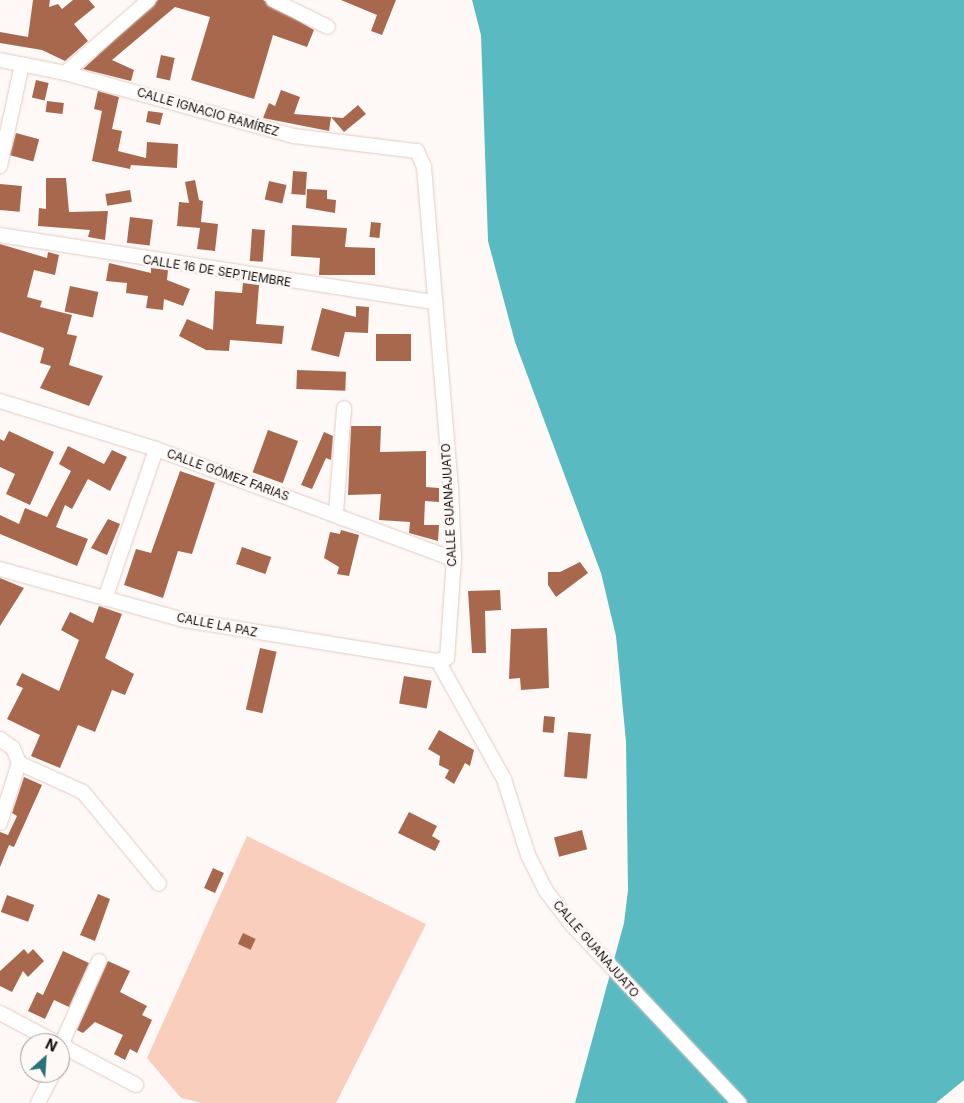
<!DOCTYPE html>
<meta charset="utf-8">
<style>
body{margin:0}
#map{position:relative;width:964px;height:1103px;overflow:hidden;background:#fef9f7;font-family:Inter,sans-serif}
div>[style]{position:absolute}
.green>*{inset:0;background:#f9cebc}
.water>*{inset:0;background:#5abac2}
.building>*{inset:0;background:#a8684e;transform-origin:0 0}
.roads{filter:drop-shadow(0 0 1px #e2cbc2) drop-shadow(0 0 1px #e2cbc2)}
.street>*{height:14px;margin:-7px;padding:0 7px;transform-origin:7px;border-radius:7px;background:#fff}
span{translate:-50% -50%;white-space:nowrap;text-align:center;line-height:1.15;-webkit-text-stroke:4.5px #fef9f7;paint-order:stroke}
.street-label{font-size:12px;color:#150d0a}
.north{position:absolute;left:20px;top:1033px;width:50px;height:50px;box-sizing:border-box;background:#fef9f7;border:1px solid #a19b98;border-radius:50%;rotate:26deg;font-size:14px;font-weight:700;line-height:20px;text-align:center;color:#150d0a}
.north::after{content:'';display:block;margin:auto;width:18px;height:22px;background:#287278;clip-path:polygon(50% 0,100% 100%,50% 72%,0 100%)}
</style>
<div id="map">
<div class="green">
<div style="clip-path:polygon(247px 836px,426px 924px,336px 1103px,202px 1103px,181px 1098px,147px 1058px)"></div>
</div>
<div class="water">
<div style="clip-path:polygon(472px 0,964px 0,964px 1080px,936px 1103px,575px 1103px,624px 923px,628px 890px,626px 742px,616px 636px,601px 573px,515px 342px,488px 241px,481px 35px)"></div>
</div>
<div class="building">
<div style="clip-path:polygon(33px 0,50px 0,49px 7px,58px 4px,62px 9px,73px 0,89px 0,95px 7px,74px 24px,88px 41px,65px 61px,42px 50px,0 43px,0 32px,28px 37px)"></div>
<div style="clip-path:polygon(158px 0,263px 0,314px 30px,307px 47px,273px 35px,254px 99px,191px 80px,210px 17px,175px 7px,112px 60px,134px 70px,131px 81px,83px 69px)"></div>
<div style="clip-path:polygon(341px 0,396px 0,382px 35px,371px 31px,377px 15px)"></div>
<div style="left:161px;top:55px;width:14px;height:23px;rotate:12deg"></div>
<div style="left:36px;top:80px;width:13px;height:18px;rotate:13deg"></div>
<div style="clip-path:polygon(281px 90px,300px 97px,294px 114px,343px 118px,358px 105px,366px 114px,344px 132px,331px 117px,329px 131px,263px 118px,269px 103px,275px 106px)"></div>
<div style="clip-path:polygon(98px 91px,119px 97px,112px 129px,122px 131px,118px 151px,146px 158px,147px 142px,178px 144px,177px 168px,131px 165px,130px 169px,92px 161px,102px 111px,94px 109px)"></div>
<div style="left:47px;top:101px;width:17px;height:11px;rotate:7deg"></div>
<div style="clip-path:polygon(148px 111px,163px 113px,160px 125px,146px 122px)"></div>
<div style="left:16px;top:133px;width:24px;height:23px;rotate:15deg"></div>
<div style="left:293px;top:171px;width:14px;height:23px;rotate:4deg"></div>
<div style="clip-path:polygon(46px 178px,66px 178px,69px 212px,108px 211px,105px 240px,88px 237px,90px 230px,38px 226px,39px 208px,46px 209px)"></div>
<div style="clip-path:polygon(195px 180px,199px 200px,203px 201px,201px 222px,218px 224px,215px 251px,197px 249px,200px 228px,177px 226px,179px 202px,189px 203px,185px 182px)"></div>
<div style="left:269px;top:181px;width:18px;height:19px;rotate:13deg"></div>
<div style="left:0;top:184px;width:22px;height:26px;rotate:5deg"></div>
<div style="clip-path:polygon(307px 189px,327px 190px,327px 199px,336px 200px,335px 213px,306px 208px)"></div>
<div style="left:130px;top:190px;width:12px;height:25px;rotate:81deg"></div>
<div style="left:130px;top:217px;width:23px;height:26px;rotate:7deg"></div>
<div style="left:371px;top:222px;width:10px;height:15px;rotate:6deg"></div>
<div style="clip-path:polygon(292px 225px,347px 228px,345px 247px,375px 248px,375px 275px,319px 275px,320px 258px,291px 256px)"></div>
<div style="left:252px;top:229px;width:13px;height:32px;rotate:4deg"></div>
<div style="clip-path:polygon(0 244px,47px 258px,48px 252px,59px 255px,55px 275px,34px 270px,27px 297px,42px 301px,40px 307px,72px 315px,67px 334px,77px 336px,69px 365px,103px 376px,89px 406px,40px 388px,51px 366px,40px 363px,44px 348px,0 332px)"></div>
<div style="clip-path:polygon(109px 263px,151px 273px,151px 268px,168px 270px,167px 280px,190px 289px,183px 306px,164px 299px,163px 310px,146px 308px,148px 296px,126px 293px,127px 283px,106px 281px)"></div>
<div style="clip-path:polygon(243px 283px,259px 285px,256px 324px,284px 326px,282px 344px,230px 340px,229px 351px,206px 350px,179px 336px,187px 319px,213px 330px,215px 291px,242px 293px)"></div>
<div style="left:70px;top:286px;width:29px;height:26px;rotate:12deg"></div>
<div style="clip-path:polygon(356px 306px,369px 307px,368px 333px,345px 332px,339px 357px,311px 350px,322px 308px,356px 317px)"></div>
<div style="left:376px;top:334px;width:35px;height:27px"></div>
<div style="left:297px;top:370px;width:49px;height:19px;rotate:2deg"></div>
<div style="clip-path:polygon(351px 426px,381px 426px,380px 452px,426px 451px,426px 487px,439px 488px,439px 502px,425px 501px,424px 525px,439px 525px,438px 541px,409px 533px,410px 522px,379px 520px,381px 494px,348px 495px)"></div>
<div style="left:268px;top:430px;width:32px;height:45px;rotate:20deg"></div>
<div style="clip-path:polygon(9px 431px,54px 452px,30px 505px,6px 494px,15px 474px,0 467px,0 439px,4px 441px)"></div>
<div style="clip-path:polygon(324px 432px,333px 436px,331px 460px,326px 458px,312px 489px,301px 485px)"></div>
<div style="clip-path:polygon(68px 446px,104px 464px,112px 450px,127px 457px,110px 491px,88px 479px,72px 509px,65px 505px,56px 527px,88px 539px,77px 566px,0 534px,0 515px,19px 524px,25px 508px,47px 517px,71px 471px,59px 464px)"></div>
<div style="clip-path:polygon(180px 471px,215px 483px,192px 554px,178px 551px,163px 598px,124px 585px,136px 549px,151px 553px)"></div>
<div style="clip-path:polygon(108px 519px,120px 524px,107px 555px,91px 548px)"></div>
<div style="clip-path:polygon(341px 530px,359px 535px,349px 576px,337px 574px,339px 567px,324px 558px,330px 532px,340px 534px)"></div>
<div style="left:242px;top:547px;width:31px;height:18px;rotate:19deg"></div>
<div style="clip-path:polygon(580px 562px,588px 573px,556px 597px,548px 585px,548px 572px,560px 572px)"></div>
<div style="clip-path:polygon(0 578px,24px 588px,0 626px)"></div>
<div style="clip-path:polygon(500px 590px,501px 610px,485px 611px,486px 653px,472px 653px,468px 591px)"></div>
<div style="clip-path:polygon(99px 606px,122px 614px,105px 658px,134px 674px,125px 695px,112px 690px,95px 732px,78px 725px,60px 768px,31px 756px,40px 735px,7px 719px,23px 688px,16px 685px,22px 673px,59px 691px,79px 640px,61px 630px,70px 612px,93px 623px)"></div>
<div style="clip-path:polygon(547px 628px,549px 688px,521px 690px,520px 678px,509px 679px,511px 629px)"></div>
<div style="left:260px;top:648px;width:17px;height:63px;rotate:13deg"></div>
<div style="left:404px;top:676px;width:28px;height:28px;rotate:10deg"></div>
<div style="left:544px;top:716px;width:11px;height:16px;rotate:5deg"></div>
<div style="clip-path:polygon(439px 730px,474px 750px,470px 766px,465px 763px,454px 784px,445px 778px,449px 770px,439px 765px,440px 756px,428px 749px)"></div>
<div style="left:568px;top:732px;width:23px;height:45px;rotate:5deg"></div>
<div style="clip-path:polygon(24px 777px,42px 785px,14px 847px,9px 845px,0 867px,0 832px,8px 835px,17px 816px,12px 813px)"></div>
<div style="clip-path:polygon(409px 812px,437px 826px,432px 836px,440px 841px,435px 851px,398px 833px)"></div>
<div style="left:582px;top:830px;width:20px;height:29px;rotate:75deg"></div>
<div style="left:213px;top:868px;width:12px;height:22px;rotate:24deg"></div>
<div style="clip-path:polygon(98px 894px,110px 899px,95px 941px,80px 935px)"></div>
<div style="left:7px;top:895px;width:29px;height:18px;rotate:20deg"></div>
<div style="left:243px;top:933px;width:14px;height:12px;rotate:25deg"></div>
<div style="clip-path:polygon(24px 949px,28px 954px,33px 949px,44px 961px,28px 977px,23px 971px,12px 992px,0 986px,0 971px)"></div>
<div style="clip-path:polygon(63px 951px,89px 963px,69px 1007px,54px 1000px,45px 1019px,28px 1011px,37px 992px,43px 995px)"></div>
<div style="clip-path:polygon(108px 961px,130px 971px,120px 992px,147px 1006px,142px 1015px,152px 1020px,137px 1053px,130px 1049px,125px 1060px,114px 1054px,123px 1035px,95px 1022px,83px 1033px,77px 1030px)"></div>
</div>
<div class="roads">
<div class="street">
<div style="left:273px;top:0;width:61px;rotate:26.1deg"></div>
<div style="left:0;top:60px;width:66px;rotate:11.3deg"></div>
<div style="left:65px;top:73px;width:238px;rotate:15.4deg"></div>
<div style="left:294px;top:136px;width:124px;rotate:7deg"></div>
<div style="left:417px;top:151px;width:17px;rotate:66deg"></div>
<div style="left:424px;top:167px;width:321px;rotate:85.2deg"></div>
<div style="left:451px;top:487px;width:72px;rotate:87.6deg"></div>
<div style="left:454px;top:559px;width:99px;rotate:94deg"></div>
<div style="left:447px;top:658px;width:9px;rotate:162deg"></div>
<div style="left:438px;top:661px;width:135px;rotate:60.8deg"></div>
<div style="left:504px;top:779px;width:80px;rotate:72.5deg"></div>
<div style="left:528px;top:855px;width:40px;rotate:63.4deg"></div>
<div style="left:546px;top:891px;width:44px;rotate:52.4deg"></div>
<div style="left:573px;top:926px;width:243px;rotate:46.8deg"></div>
<div style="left:65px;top:73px;width:111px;rotate:-41deg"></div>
<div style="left:0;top:166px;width:104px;rotate:-77.8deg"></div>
<div style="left:0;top:235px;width:440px;rotate:8.8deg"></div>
<div style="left:0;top:401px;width:163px;rotate:17.1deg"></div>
<div style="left:156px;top:449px;width:318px;rotate:20.3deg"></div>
<div style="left:336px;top:513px;width:105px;rotate:-85.6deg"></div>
<div style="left:0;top:569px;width:191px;rotate:15.5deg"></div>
<div style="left:184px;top:620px;width:257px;rotate:9.2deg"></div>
<div style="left:105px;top:599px;width:158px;rotate:-71.2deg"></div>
<div style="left:0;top:739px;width:16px;rotate:35deg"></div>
<div style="left:13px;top:748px;width:16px;rotate:68deg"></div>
<div style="left:19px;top:763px;width:63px;rotate:107.6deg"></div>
<div style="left:19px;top:763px;width:70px;rotate:24.4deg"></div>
<div style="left:83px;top:792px;width:119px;rotate:50.4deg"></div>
<div style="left:0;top:1013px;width:154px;rotate:27.9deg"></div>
<div style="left:62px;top:1043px;width:90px;rotate:-65.7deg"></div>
<div style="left:60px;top:1059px;width:14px;rotate:-65deg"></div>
<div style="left:38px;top:1103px;width:34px;rotate:-63deg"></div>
</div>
</div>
<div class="street-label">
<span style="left:208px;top:112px;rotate:16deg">CALLE IGNACIO RAMÍREZ</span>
<span style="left:217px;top:271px;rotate:9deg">CALLE 16 DE SEPTIEMBRE</span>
<span style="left:228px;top:475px;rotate:20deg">CALLE GÓMEZ FARIAS</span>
<span style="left:449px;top:505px;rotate:-93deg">CALLE GUANAJUATO</span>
<span style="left:217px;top:625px;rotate:11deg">CALLE LA PAZ</span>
<span style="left:596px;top:949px;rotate:49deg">CALLE GUANAJUATO</span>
</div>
<div class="north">N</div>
</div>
